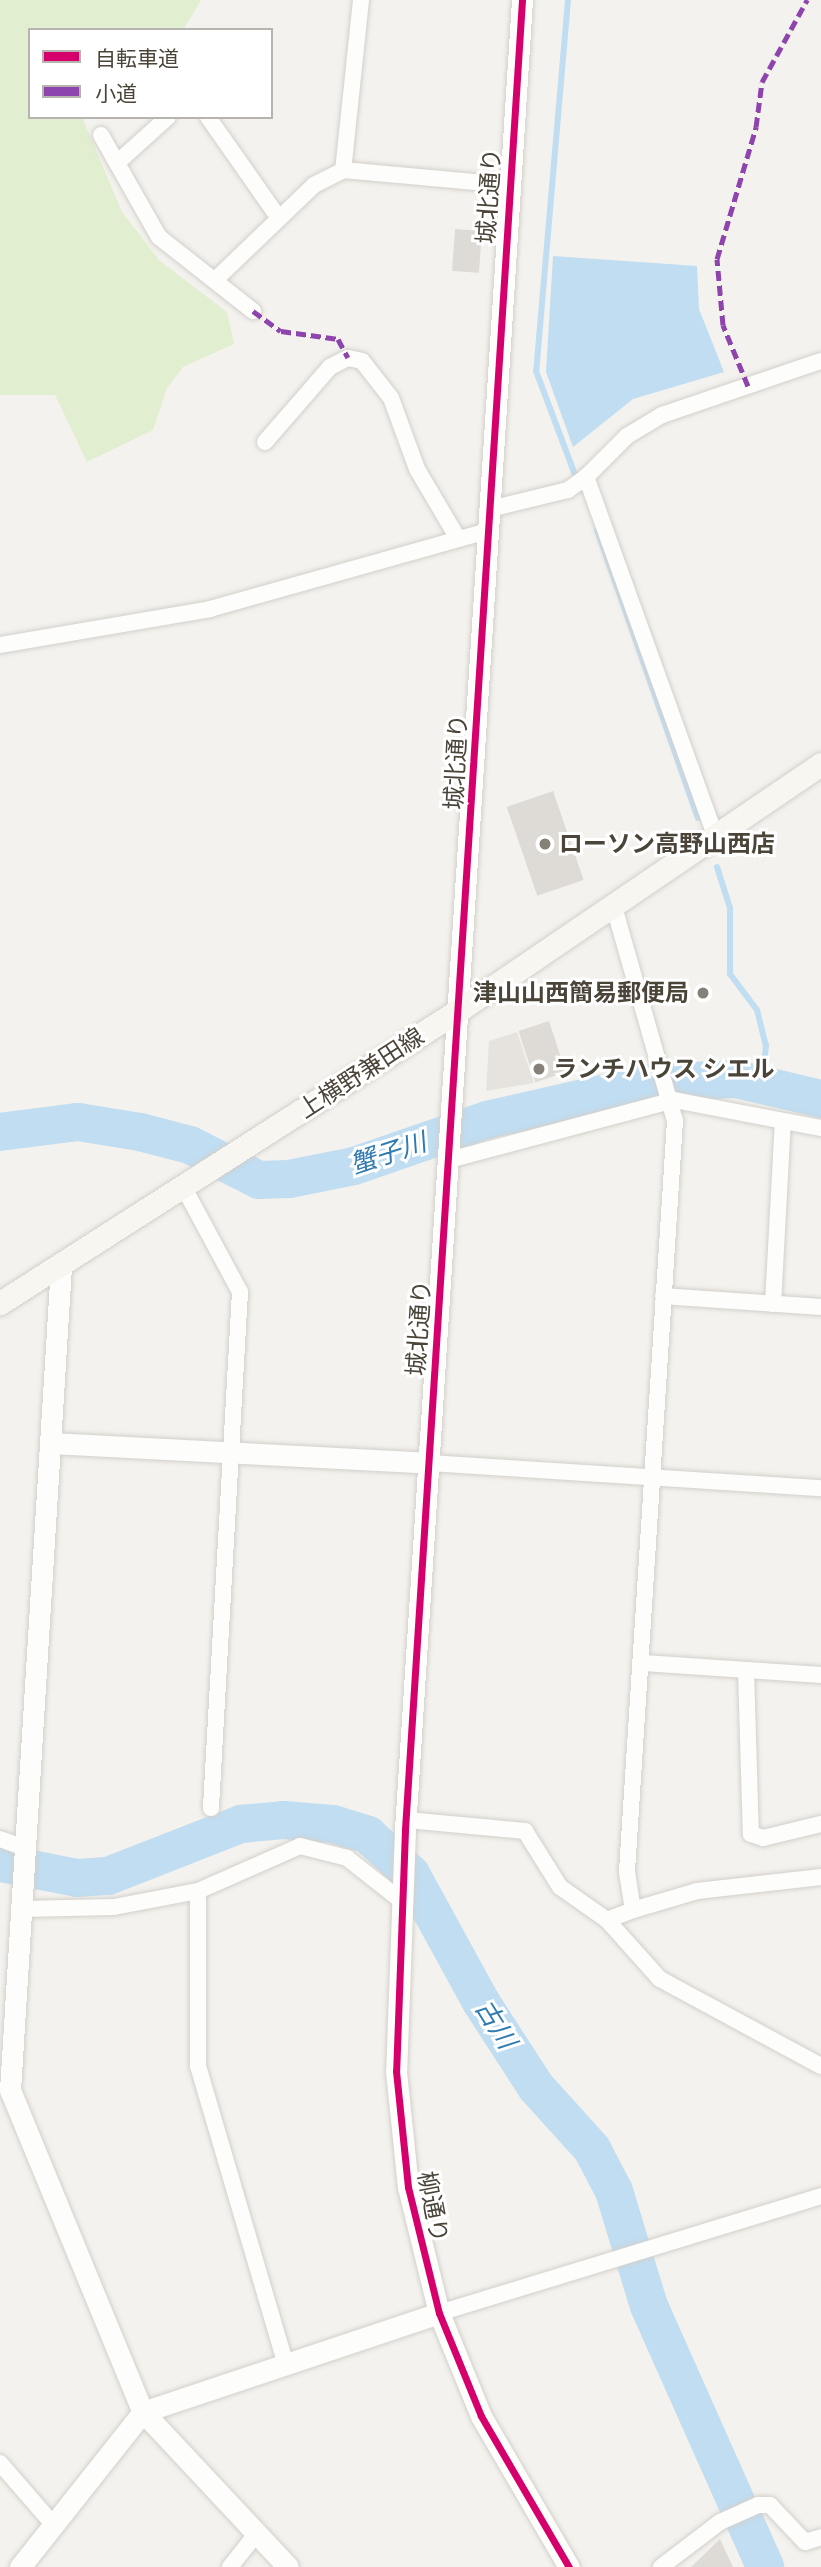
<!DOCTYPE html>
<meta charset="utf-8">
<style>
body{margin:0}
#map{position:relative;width:821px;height:2567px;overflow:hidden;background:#f4f2ee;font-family:Ubuntu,"Noto Sans JP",sans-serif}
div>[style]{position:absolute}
.green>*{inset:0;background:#e1eecf}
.parking>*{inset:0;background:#e6e3df}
.water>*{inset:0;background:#c0ddf1}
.stream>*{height:6px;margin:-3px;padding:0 3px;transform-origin:3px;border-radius:3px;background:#c0ddf1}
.river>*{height:38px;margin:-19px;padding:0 19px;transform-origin:19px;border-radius:19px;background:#c0ddf1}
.building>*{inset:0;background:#dedbd6;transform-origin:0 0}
.roads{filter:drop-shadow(0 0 2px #d2d0cb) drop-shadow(0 0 2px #d2d0cb)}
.minor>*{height:16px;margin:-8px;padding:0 8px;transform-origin:8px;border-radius:8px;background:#fdfdfc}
.tertiary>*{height:21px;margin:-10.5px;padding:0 10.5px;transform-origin:10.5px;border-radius:10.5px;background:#fdfdfc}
.secondary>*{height:23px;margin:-11.5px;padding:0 11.5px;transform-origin:11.5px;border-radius:11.5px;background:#f7f6f1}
.quiet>*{height:5px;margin-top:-2.5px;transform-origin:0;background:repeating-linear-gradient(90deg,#8e44ad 0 10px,transparent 0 15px)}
.cycleway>*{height:7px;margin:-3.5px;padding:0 3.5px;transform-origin:3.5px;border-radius:3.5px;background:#d6006c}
.dots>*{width:19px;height:19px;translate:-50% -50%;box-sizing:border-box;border:4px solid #fff;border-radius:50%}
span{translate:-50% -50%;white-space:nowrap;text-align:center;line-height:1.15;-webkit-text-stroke:6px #fff;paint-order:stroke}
.street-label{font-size:24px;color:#4b4439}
.poi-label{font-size:24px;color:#4b4439;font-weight:700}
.left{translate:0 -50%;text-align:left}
.right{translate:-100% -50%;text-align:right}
.water-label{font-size:26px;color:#2e7ab2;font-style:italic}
.legend{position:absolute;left:28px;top:28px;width:245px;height:91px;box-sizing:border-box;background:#fff;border:2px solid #b7b4b0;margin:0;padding:9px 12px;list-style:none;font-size:21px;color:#4b4439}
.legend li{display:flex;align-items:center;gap:14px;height:35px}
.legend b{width:35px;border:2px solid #b7b4b0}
</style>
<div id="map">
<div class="green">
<div style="clip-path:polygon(0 0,201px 0,183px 30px,30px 30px,30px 117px,82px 117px,122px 212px,160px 261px,227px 312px,234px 344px,183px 367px,167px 388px,153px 430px,87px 462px,55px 395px,0 395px)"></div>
</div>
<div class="parking">
<div style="clip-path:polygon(517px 1032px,534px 1083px,486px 1091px,489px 1041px)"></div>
</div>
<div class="water">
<div style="clip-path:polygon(553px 256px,697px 266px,699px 309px,724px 372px,633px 399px,573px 447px,546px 372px)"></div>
</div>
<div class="stream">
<div style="left:568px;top:0;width:372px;rotate:94.9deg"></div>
<div style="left:536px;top:371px;width:111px;rotate:69.4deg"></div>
<div style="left:597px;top:530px;width:305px;rotate:70.7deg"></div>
<div style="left:717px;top:867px;width:43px;rotate:72.4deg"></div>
<div style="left:730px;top:908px;width:66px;rotate:90deg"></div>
<div style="left:730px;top:974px;width:45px;rotate:53.1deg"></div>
<div style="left:757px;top:1010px;width:36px;rotate:76deg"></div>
<div style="left:766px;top:1045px;width:39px;rotate:96deg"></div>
</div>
<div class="river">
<div style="left:0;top:1132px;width:79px;rotate:-7.3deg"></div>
<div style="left:78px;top:1122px;width:63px;rotate:9.2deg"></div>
<div style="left:140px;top:1132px;width:52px;rotate:14.6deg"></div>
<div style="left:190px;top:1145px;width:77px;rotate:26.9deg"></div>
<div style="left:259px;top:1180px;width:30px;rotate:-2deg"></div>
<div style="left:289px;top:1179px;width:66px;rotate:-11.3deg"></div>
<div style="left:354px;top:1166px;width:141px;rotate:-19.1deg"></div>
<div style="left:487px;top:1120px;width:166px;rotate:-12.9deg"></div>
<div style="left:649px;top:1083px;width:87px;rotate:-2.6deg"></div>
<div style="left:736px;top:1079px;width:87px;rotate:13.2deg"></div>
<div style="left:0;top:1863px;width:78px;rotate:11deg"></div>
<div style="left:77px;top:1878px;width:31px;rotate:-4deg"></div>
<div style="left:108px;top:1876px;width:143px;rotate:-21.4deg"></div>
<div style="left:241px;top:1824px;width:42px;rotate:-5.4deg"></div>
<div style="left:283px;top:1820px;width:50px;rotate:4.6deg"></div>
<div style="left:333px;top:1824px;width:37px;rotate:17deg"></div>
<div style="left:368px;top:1835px;width:58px;rotate:42.2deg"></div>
<div style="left:411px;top:1874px;width:146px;rotate:61.3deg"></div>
<div style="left:481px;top:2002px;width:101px;rotate:57.1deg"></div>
<div style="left:536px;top:2087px;width:84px;rotate:47.9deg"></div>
<div style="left:592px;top:2149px;width:47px;rotate:62.4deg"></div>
<div style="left:614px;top:2191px;width:120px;rotate:73.1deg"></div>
<div style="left:649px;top:2306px;width:286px;rotate:66deg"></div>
</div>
<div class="building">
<div style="left:455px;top:229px;width:27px;height:42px;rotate:4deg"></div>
<div style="left:553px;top:791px;width:94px;height:49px;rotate:71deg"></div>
<div style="left:549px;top:1021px;width:54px;height:32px;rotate:72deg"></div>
<div style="clip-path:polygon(720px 2539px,733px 2567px,691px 2567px)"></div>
</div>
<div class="roads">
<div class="minor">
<div style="left:361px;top:0;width:171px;rotate:96deg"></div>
<div style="left:343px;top:170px;width:167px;rotate:5.2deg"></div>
<div style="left:208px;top:117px;width:122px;rotate:55deg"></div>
<div style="left:101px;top:135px;width:117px;rotate:60.4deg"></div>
<div style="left:159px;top:237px;width:120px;rotate:38.2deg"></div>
<div style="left:118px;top:162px;width:67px;rotate:-42deg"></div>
<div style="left:215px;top:280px;width:137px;rotate:-43.8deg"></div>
<div style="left:314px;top:185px;width:33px;rotate:-27deg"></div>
<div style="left:265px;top:442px;width:99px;rotate:-49.1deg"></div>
<div style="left:330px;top:367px;width:20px;rotate:-27deg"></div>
<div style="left:348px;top:358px;width:14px;rotate:12deg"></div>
<div style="left:362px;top:361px;width:47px;rotate:51.9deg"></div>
<div style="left:391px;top:398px;width:76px;rotate:69.9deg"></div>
<div style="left:417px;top:469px;width:79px;rotate:59.5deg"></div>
<div style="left:490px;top:509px;width:80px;rotate:-13.7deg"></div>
<div style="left:568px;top:490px;width:22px;rotate:-36deg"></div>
<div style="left:0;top:645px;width:213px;rotate:-9.7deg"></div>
<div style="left:210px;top:609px;width:289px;rotate:-15.7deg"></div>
<div style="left:715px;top:835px;width:381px;rotate:-109.8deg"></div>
<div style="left:586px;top:477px;width:58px;rotate:-45deg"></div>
<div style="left:627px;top:436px;width:41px;rotate:-31deg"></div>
<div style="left:662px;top:415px;width:168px;rotate:-18.8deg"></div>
<div style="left:449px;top:1160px;width:233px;rotate:-14.9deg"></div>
<div style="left:674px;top:1100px;width:150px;rotate:10.8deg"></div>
<div style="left:183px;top:1186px;width:120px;rotate:61.7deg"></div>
<div style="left:240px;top:1292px;width:517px;rotate:93.22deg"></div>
<div style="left:663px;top:1296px;width:158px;rotate:4deg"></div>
<div style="left:773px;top:1304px;width:183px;rotate:-86.9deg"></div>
<div style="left:430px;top:1463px;width:392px;rotate:3.7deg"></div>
<div style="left:644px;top:1663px;width:177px;rotate:3.9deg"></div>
<div style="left:746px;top:1670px;width:164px;rotate:88.3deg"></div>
<div style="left:751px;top:1834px;width:13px;rotate:18deg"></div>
<div style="left:763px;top:1838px;width:60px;rotate:-13.6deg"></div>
<div style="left:407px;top:1820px;width:119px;rotate:5.3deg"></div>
<div style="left:525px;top:1831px;width:66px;rotate:58deg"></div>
<div style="left:560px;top:1887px;width:57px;rotate:35.1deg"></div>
<div style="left:607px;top:1920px;width:79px;rotate:48.1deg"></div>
<div style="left:660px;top:1979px;width:183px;rotate:28.4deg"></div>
<div style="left:0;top:1839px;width:30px;rotate:20deg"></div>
<div style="left:198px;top:1891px;width:175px;rotate:90deg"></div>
<div style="left:198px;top:2066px;width:308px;rotate:73.6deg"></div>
<div style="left:20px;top:1909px;width:94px;rotate:-1.2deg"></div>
<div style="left:114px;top:1907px;width:86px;rotate:-10.8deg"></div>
<div style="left:198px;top:1891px;width:111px;rotate:-23.8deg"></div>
<div style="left:300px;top:1846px;width:49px;rotate:14.3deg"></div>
<div style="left:347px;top:1858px;width:71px;rotate:38.2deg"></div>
<div style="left:633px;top:1910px;width:67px;rotate:-16.5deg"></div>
<div style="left:697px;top:1891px;width:125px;rotate:-6.4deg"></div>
<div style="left:607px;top:1920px;width:28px;rotate:-21deg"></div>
<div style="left:633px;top:1910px;width:39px;rotate:-99deg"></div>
<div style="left:627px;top:1871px;width:752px;rotate:-86.34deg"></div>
<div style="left:675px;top:1121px;width:226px;rotate:-105.9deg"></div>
<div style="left:439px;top:2313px;width:400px;rotate:-17deg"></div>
<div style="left:0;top:2463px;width:78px;rotate:49.2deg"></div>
<div style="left:230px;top:2567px;width:43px;rotate:-51.5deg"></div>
<div style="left:661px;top:2567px;width:74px;rotate:-37.3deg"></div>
<div style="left:720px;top:2522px;width:42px;rotate:-24.1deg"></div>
<div style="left:758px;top:2505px;width:12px"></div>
<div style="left:770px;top:2505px;width:51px;rotate:46.6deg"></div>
<div style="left:805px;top:2542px;width:17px;rotate:-17deg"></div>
</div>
<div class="tertiary">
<div style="left:522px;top:0;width:1834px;rotate:93.66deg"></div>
<div style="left:405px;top:1830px;width:241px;rotate:92.1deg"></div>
<div style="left:396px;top:2071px;width:117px;rotate:84.1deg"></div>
<div style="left:408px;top:2187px;width:130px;rotate:76.2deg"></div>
<div style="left:439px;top:2313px;width:111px;rotate:67.8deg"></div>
<div style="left:481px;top:2416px;width:175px;rotate:59.8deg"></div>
<div style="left:61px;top:1266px;width:826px;rotate:93.54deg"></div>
<div style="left:10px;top:2090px;width:348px;rotate:67.6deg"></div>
<div style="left:143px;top:2412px;width:212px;rotate:46.9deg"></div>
<div style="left:52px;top:1443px;width:379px;rotate:3deg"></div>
<div style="left:20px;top:2567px;width:198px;rotate:-51.6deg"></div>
<div style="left:143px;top:2412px;width:312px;rotate:-18.5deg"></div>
</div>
<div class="secondary">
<div style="left:0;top:1303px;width:548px;rotate:-32.56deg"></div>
<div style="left:462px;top:1008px;width:434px;rotate:-34.2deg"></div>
</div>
</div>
<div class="quiet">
<div style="left:253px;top:311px;width:34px;rotate:36deg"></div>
<div style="left:281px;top:331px;width:58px;rotate:8deg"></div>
<div style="left:338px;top:339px;width:21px;rotate:62deg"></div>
<div style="left:748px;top:386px;width:66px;rotate:-112.3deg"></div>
<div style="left:723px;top:325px;width:66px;rotate:-95.2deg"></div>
<div style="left:717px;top:259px;width:138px;rotate:-73.5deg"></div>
<div style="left:756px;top:127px;width:45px;rotate:-82.4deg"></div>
<div style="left:762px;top:82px;width:94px;rotate:-61.2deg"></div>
</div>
<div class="cycleway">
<div style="left:522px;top:0;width:1834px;rotate:93.66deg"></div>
<div style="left:405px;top:1830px;width:241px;rotate:92.1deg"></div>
<div style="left:396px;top:2071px;width:117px;rotate:84.1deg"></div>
<div style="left:408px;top:2187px;width:130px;rotate:76.2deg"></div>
<div style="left:439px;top:2313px;width:111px;rotate:67.8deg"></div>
<div style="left:481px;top:2416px;width:175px;rotate:59.8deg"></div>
</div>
<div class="dots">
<div style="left:545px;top:844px;background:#868178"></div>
<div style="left:703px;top:993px;background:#868178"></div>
<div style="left:539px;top:1069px;background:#868178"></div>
</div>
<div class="street-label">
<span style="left:489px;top:196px;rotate:-86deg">城北通り</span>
<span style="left:456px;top:762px;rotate:-87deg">城北通り</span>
<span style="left:361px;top:1073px;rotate:-33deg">上横野兼田線</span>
<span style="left:419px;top:1328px;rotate:-86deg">城北通り</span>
<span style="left:433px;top:2207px;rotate:79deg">柳通り</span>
</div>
<div class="poi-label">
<span class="left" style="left:559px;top:844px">ローソン高野山西店</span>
<span class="right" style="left:689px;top:993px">津山山西簡易郵便局</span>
<span class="left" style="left:553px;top:1069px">ランチハウス シエル</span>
</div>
<div class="water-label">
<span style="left:388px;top:1153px;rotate:-18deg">蟹子川</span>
<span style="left:496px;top:2024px;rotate:58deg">古川</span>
</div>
<ul class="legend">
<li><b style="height:9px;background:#d6006c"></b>自転車道</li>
<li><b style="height:9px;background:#8e44ad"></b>小道</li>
</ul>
</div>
